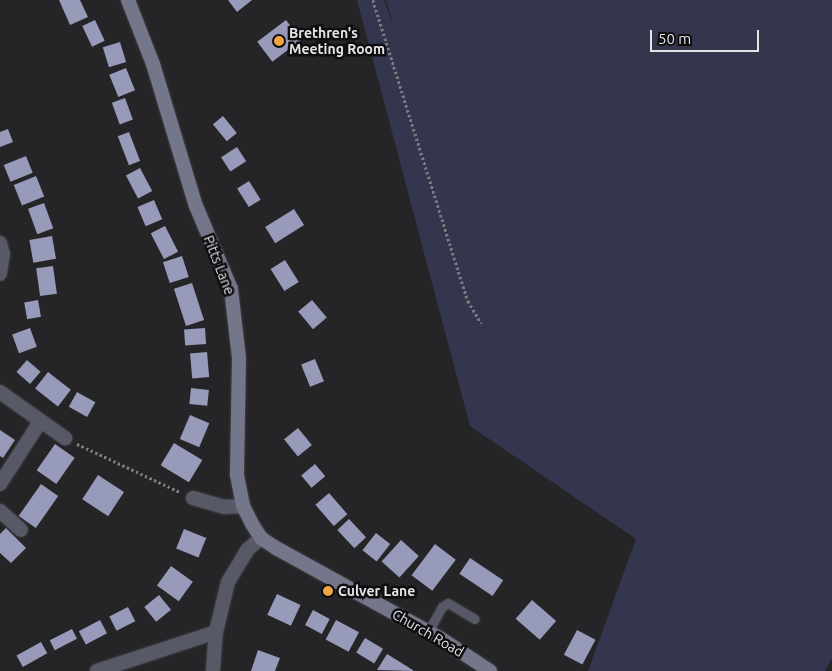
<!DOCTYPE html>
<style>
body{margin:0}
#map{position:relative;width:832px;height:671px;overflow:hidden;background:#252528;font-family:Ubuntu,sans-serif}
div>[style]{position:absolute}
.green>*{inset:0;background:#34364e}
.building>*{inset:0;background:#979ab9;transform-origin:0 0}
.path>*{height:2.5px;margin-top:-1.25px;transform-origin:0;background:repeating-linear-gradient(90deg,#7c7c7f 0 2.5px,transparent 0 5px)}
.roads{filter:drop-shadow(0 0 1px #404043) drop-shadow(0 0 1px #404043)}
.service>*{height:9px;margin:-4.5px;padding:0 4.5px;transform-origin:4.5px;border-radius:4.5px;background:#585966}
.minor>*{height:14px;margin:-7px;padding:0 7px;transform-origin:7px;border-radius:7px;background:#585966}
.secondary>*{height:14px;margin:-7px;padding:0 7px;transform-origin:7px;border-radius:7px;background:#74768a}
.dots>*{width:14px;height:14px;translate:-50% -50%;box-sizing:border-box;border:2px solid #0e0e10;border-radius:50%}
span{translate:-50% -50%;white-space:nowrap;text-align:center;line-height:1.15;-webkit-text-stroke:5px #0e0e10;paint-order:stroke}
.poi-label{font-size:14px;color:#e5e5e8;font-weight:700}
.left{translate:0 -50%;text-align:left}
.street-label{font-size:14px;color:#e5e5e8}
.scale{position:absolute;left:650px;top:30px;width:109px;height:22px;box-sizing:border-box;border:2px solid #e5e5e8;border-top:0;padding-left:6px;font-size:15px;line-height:18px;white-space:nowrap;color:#e5e5e8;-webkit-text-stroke:4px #0e0e10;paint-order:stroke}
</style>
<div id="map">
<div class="green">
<div style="clip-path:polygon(357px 0,384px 0,394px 28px,386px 0,832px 0,832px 658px,825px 671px,588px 671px,636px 539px,470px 426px)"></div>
</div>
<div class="building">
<div style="clip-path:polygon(59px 0,80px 0,88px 17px,70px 25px)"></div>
<div style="clip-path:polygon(228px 0,252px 0,237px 12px)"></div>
<div style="left:95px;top:20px;width:23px;height:14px;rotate:65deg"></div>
<div style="left:286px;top:20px;width:25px;height:36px;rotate:53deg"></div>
<div style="left:120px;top:42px;width:21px;height:18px;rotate:73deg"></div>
<div style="left:126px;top:68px;width:24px;height:18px;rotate:68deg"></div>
<div style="left:125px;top:98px;width:23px;height:14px;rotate:70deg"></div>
<div style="left:223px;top:116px;width:22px;height:13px;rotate:51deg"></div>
<div style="clip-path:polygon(8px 129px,13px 142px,0 147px,0 132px)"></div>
<div style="left:129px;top:132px;width:31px;height:12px;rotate:69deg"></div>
<div style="left:237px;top:147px;width:17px;height:19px;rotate:57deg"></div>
<div style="left:26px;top:156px;width:18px;height:24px;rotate:68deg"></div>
<div style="left:140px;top:168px;width:26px;height:16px;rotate:62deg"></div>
<div style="left:36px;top:176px;width:22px;height:24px;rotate:68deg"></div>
<div style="left:249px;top:181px;width:22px;height:14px;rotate:58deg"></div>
<div style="left:154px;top:200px;width:21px;height:18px;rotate:67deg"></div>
<div style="left:44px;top:203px;width:27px;height:17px;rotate:70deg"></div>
<div style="left:294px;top:209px;width:19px;height:34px;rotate:58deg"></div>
<div style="left:165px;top:226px;width:29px;height:16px;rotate:63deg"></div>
<div style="left:52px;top:236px;width:23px;height:23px;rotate:80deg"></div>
<div style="left:182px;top:256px;width:22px;height:20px;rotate:72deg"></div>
<div style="left:285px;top:260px;width:26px;height:17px;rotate:58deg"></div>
<div style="left:53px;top:266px;width:28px;height:17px;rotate:82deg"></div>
<div style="left:192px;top:283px;width:39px;height:19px;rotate:72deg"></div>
<div style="left:38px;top:300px;width:17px;height:14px;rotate:80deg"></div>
<div style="left:312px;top:300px;width:23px;height:18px;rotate:50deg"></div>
<div style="left:30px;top:328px;width:20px;height:19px;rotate:70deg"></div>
<div style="left:205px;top:328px;width:16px;height:21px;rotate:86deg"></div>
<div style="left:207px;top:352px;width:25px;height:17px;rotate:85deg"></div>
<div style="left:315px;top:359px;width:24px;height:15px;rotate:68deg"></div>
<div style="left:27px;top:360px;width:18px;height:16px;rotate:41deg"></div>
<div style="left:48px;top:372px;width:29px;height:21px;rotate:38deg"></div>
<div style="left:191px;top:388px;width:18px;height:16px;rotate:6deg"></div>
<div style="left:77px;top:392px;width:21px;height:17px;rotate:29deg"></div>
<div style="left:190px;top:415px;width:21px;height:26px;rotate:23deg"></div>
<div style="left:298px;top:428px;width:22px;height:18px;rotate:51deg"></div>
<div style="clip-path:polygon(0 430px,15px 440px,3px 458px,0 456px)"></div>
<div style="left:174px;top:443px;width:33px;height:26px;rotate:31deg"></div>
<div style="left:55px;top:444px;width:24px;height:32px;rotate:35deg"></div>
<div style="left:315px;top:464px;width:16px;height:18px;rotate:50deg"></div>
<div style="left:98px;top:475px;width:31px;height:29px;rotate:33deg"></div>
<div style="left:41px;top:484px;width:21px;height:39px;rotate:35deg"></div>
<div style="left:329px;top:493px;width:28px;height:18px;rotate:49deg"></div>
<div style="left:349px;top:519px;width:25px;height:16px;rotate:47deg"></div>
<div style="clip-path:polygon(6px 528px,26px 548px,11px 563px,0 553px,0 534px)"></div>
<div style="left:184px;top:529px;width:24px;height:21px;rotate:22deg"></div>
<div style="left:376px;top:533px;width:18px;height:22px;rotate:38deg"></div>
<div style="left:401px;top:540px;width:24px;height:29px;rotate:42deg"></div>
<div style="left:435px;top:544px;width:26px;height:39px;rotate:37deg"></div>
<div style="left:470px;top:558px;width:40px;height:19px;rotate:34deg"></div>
<div style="left:171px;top:566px;width:27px;height:24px;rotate:36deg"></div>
<div style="left:277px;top:594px;width:26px;height:23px;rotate:25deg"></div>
<div style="left:159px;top:595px;width:19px;height:19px;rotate:51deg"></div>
<div style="left:532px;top:600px;width:32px;height:25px;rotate:41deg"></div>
<div style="left:128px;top:607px;width:16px;height:21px;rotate:63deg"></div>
<div style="left:313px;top:610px;width:19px;height:17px;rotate:28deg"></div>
<div style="left:100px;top:620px;width:15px;height:24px;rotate:62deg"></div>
<div style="left:336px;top:620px;width:26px;height:22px;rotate:28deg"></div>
<div style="left:72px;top:629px;width:11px;height:25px;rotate:63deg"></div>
<div style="left:577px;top:630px;width:21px;height:28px;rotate:28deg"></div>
<div style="left:365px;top:638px;width:21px;height:17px;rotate:31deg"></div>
<div style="left:41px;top:642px;width:13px;height:28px;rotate:61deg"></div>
<div style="clip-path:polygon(258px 650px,280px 658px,275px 671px,251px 671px)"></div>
<div style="clip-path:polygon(387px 654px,408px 667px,414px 671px,377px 670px)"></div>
</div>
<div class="path">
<div style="left:373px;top:0;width:316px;rotate:72.5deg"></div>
<div style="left:468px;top:301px;width:26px;rotate:59deg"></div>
<div style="left:77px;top:444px;width:114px;rotate:25deg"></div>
</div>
<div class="roads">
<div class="service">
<div style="left:428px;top:632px;width:29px;rotate:-61deg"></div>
<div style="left:442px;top:607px;width:7px;rotate:-34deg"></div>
<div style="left:448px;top:603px;width:31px;rotate:31deg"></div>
</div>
<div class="minor">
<div style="left:0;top:243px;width:11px;rotate:75deg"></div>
<div style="left:3px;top:254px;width:20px;rotate:99deg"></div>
<div style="left:0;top:392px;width:80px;rotate:35.3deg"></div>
<div style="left:0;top:484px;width:74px;rotate:-57.2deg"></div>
<div style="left:193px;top:498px;width:32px;rotate:16deg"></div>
<div style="left:224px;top:507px;width:19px;rotate:-3deg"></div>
<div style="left:0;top:511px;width:28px;rotate:42deg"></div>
<div style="left:97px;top:671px;width:125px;rotate:-18.1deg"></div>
<div style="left:213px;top:671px;width:39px;rotate:-86deg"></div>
<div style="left:216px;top:632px;width:51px;rotate:-76.5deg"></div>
<div style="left:228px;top:582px;width:37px;rotate:-59deg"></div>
<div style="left:247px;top:550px;width:18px;rotate:-41deg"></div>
</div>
<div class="secondary">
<div style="left:128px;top:0;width:69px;rotate:68.7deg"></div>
<div style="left:153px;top:64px;width:148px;rotate:73.2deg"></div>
<div style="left:196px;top:206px;width:90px;rotate:67.1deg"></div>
<div style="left:231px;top:289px;width:69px;rotate:83.4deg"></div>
<div style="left:239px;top:358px;width:117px;rotate:91deg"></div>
<div style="left:237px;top:475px;width:32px;rotate:79deg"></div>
<div style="left:243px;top:506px;width:20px;rotate:63deg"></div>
<div style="left:252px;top:524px;width:17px;rotate:57deg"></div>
<div style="left:261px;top:538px;width:18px;rotate:34deg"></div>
<div style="left:276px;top:548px;width:187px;rotate:28.8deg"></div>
<div style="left:440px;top:638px;width:60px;rotate:33.4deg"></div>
</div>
</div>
<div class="dots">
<div style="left:279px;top:41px;background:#f2a541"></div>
<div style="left:328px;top:591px;background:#f2a541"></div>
</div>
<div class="poi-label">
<span class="left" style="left:289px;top:41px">Brethren's<br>Meeting Room</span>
<span class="left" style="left:338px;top:591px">Culver Lane</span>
</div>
<div class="street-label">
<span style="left:219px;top:265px;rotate:69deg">Pitts Lane</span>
<span style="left:428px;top:633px;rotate:30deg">Church Road</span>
</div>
<div class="scale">50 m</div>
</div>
